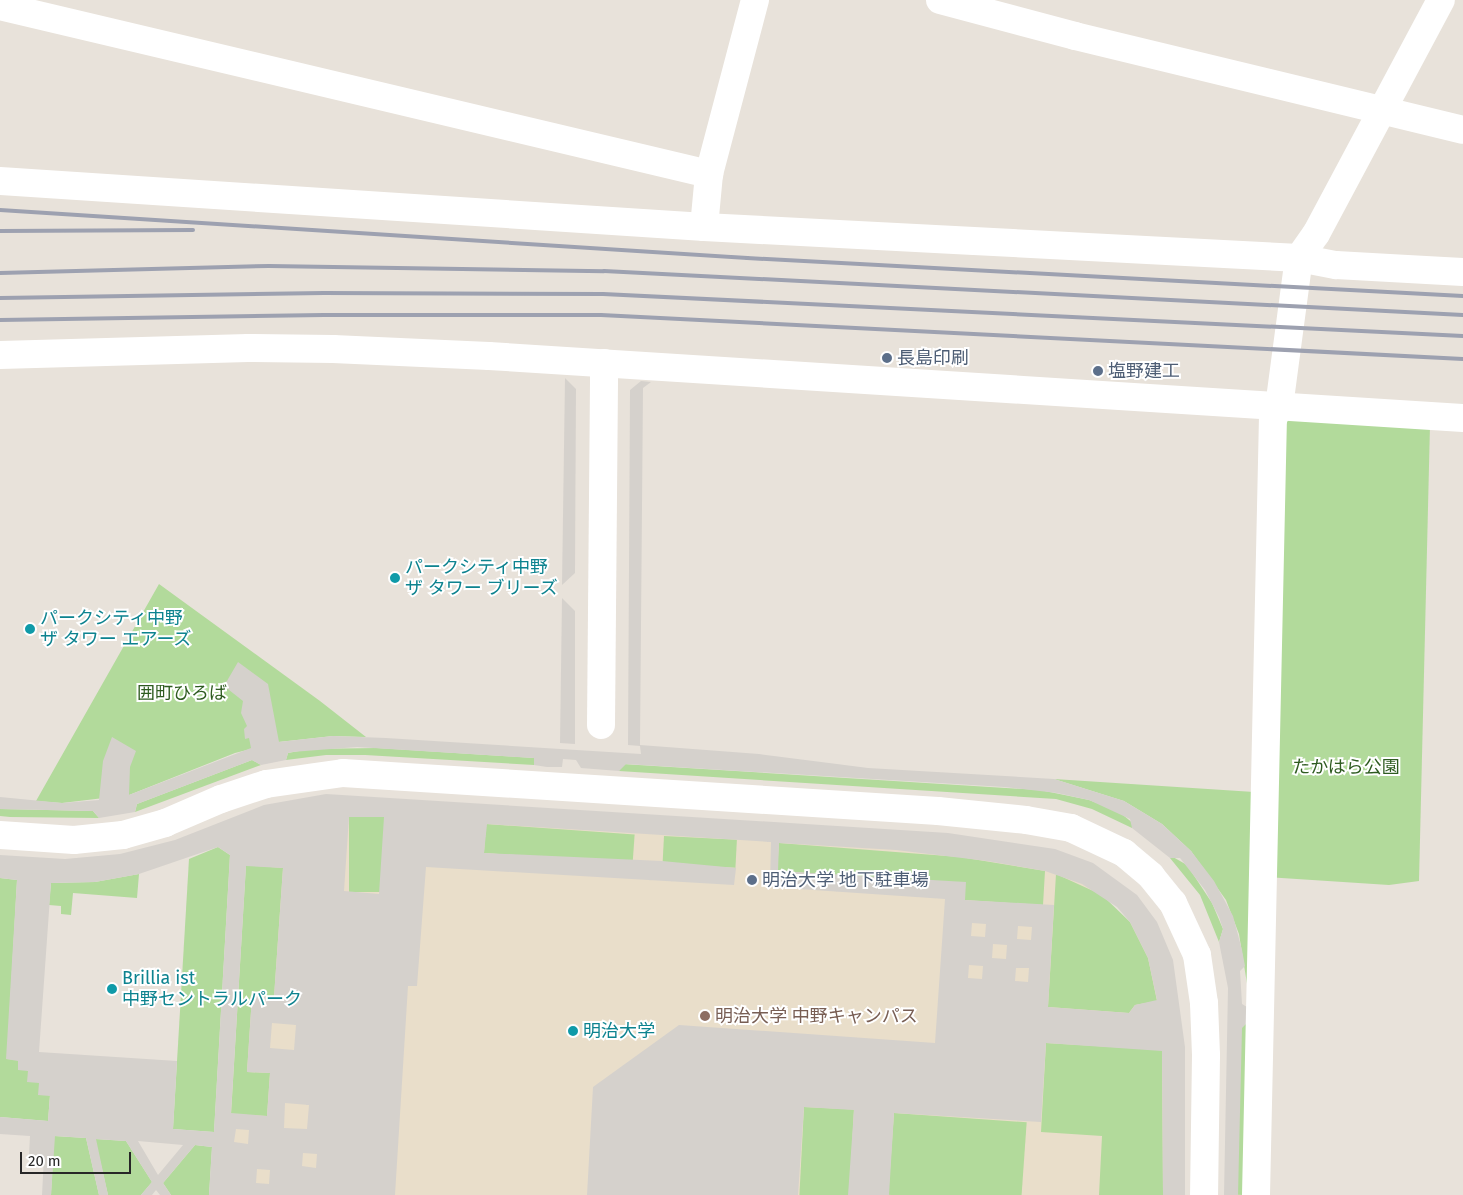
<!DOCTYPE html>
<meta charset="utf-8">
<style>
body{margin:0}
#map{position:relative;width:1463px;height:1195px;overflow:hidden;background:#e8e2da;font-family:"Fira Sans","Noto Sans JP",sans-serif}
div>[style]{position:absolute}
.education>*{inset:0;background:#e9deca}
.green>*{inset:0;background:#b2da9b;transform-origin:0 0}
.plaza>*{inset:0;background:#d5d1cc}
.minor>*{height:28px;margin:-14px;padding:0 14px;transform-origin:14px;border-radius:14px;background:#fff}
.rail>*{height:4px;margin:-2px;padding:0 2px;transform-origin:2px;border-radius:2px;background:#9da1b0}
.dots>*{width:14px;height:14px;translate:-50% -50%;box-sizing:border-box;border:2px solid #fff;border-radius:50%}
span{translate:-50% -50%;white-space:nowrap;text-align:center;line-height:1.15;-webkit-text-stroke:4px #fff;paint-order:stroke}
.service-label{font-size:18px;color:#4e5e75}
.left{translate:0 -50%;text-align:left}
.culture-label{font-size:18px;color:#0d838f}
.park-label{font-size:18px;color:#2e5b20}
.education-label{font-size:18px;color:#785e54}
.scale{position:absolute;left:20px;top:1152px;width:111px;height:22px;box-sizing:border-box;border:2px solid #272727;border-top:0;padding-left:6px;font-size:15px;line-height:18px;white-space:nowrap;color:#272727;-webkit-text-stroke:4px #fff;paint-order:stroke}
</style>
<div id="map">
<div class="education">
<div style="clip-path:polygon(278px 810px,1057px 859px,1160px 949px,1177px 1195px,226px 1195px,249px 828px)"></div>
</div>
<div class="green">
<div style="clip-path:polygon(1283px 417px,1430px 425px,1419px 881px,1389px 885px,1268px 877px)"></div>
<div style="clip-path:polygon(159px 584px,320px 701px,366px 737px,333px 736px,278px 742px,235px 753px,129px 795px,62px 803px,36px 801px)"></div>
<div style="clip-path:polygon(377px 748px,534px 758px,534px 765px,365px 755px,326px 755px,286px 760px,288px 753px,310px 749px)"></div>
<div style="clip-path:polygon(252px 760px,261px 765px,135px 812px,137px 804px)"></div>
<div style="clip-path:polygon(622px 764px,1040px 790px,1089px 800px,1118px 811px,1134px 824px,1132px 828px,1092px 809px,1056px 799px,619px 771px)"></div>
<div style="clip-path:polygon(1054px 779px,1254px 792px,1248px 990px,1239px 934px,1226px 900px,1191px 851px,1162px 824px,1124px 801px)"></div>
<div style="clip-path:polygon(0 809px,93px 811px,99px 818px,10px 817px,0 816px)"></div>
<div style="left:349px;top:817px;width:35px;height:75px"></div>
<div style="left:486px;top:824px;width:149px;height:29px;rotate:4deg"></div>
<div style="left:664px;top:836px;width:73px;height:28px;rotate:3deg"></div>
<div style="clip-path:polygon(779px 843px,960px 857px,1045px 871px,1043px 905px,965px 900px,965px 883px,777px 871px)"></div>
<div style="clip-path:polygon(218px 847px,230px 855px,214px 1132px,173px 1129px,189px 859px)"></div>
<div style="clip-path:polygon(1173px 857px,1187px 865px,1212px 903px,1223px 929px,1219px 942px,1200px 895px,1170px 858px)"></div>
<div style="clip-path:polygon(246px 865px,283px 868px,274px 997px,252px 996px,247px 1072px,270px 1073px,267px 1116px,231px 1114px)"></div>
<div style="clip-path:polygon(139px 874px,137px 898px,73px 893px,71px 915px,61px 914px,61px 906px,49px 905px,51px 883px,95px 882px)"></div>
<div style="clip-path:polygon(1056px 874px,1102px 895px,1130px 922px,1148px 958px,1157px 1001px,1135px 1005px,1129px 1013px,1048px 1007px)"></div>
<div style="clip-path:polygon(0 878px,17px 880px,7px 1059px,18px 1060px,50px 1095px,48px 1121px,0 1117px)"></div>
<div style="left:1247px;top:1023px;width:172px;height:7px;rotate:91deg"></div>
<div style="clip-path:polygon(1046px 1043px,1162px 1050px,1163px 1195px,1099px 1195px,1102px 1136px,1041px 1132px)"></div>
<div style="left:804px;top:1107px;width:50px;height:88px;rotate:3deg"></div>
<div style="left:894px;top:1113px;width:133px;height:82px;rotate:4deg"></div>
<div style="clip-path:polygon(54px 1136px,86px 1138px,99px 1195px,51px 1195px)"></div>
<div style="clip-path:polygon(95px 1139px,126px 1141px,152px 1182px,141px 1195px,108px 1195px)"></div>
<div style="clip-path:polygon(195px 1145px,212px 1147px,209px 1195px,171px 1195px,163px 1183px)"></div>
</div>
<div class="plaza">
<div style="clip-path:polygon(565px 378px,576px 389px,575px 573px,562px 585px)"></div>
<div style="clip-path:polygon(641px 381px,651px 382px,643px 388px,640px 745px,759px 754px,868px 768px,1054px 779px,1124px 801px,1162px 824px,1191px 851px,1214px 881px,1233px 916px,1242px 950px,1245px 966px,1240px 971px,1242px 1004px,1247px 1007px,1247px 1023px,1242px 1028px,1238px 1195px,1224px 1195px,1228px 988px,1219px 942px,1223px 929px,1219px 917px,1205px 890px,1180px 858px,1170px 858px,1132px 828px,1130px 819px,1089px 800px,1057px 793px,1004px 787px,626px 764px,619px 771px,581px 768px,576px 760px,563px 759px,562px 767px,547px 767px,534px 765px,534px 758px,357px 747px,292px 752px,288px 753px,286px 760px,261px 765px,252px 760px,137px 804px,135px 812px,99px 818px,93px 811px,0 809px,0 797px,62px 803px,99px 800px,103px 761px,112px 737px,136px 751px,130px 767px,129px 795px,251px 748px,249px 738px,245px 739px,244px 729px,247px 726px,241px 713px,243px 701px,224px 686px,238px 662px,268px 684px,279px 742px,333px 736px,386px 738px,641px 754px,640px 746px,628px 745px,630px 390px)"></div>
<div style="clip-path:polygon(562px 598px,575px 611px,575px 744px,560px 743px)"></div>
<div style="clip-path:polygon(evenodd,326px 794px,948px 833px,1055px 849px,1093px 863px,1137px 895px,1157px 922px,1173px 960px,1185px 1047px,1185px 1195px,1163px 1195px,1162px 1051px,1046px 1043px,1041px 1122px,894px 1113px,889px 1195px,848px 1195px,854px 1110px,804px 1107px,798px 1195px,587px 1195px,593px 1087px,679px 1025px,935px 1043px,945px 899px,770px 887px,771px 842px,487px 824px,484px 853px,662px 861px,736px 868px,734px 885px,426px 867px,417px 986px,408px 986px,395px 1195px,209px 1195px,212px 1147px,195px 1145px,163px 1183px,171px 1195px,160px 1195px,156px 1190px,152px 1195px,141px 1195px,152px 1182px,126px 1141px,96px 1139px,108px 1195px,99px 1195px,86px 1138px,55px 1136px,51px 1195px,42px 1195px,44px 1156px,29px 1155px,30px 1136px,0 1134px,0 1117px,48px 1121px,50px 1096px,38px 1095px,39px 1083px,27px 1082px,28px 1071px,18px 1070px,18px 1061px,6px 1059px,17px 880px,0 878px,0 855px,65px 859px,120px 854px,175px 840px,264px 805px,326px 794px,349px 817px,384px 817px,379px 894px,344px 891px,349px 817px,326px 794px,779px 843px,896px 850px,987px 861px,1045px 871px,1082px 884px,1117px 907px,1130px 922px,1148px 958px,1157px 1000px,1135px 1005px,1129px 1013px,1048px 1007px,1054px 905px,965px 900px,966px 882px,778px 871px,779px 843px,326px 794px,218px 847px,230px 855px,214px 1132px,173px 1129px,177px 1061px,39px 1052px,51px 883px,95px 882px,139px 874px,218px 847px,326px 794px,246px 866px,283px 868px,274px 997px,252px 996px,247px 1072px,270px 1073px,267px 1116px,231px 1113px,246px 866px,326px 794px,972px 923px,986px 924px,985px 937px,971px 936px,972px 923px,326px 794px,1018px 926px,1032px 927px,1031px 940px,1017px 939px,1018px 926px,326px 794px,993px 944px,1007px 945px,1006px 959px,992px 958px,993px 944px,326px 794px,969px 965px,983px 966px,982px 979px,968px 978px,969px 965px,326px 794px,1016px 968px,1029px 968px,1028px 982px,1015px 981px,1016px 968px,326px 794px,272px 1023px,296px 1025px,294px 1050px,270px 1048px,272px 1023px,326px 794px,285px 1103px,309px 1105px,307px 1129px,284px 1128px,285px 1103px,326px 794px,236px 1129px,249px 1130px,248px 1144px,234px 1142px,236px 1129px,326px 794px,138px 1141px,183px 1145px,158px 1175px,138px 1141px,326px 794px,303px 1153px,317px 1154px,316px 1168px,302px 1166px,303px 1153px,326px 794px,257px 1169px,270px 1170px,269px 1184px,256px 1183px,257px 1169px)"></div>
</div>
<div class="minor">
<div style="left:940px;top:0;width:140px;rotate:14.9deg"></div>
<div style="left:1075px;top:36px;width:399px;rotate:13.6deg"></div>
<div style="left:0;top:6px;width:729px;rotate:13.33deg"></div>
<div style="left:0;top:181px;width:706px;rotate:3.74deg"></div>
<div style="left:704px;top:227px;width:596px;rotate:2.98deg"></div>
<div style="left:1299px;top:258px;width:38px;rotate:11deg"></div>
<div style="left:1336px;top:265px;width:127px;rotate:3.2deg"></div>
<div style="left:704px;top:227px;width:53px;rotate:-84.6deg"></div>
<div style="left:709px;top:174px;width:180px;rotate:-75.2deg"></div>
<div style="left:0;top:355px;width:248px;rotate:-1.6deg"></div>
<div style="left:248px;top:348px;width:85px;rotate:0.7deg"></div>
<div style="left:333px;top:349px;width:156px;rotate:2.6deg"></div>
<div style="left:489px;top:356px;width:976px;rotate:3.64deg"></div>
<div style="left:601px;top:725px;width:362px;rotate:-89.5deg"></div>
<div style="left:0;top:835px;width:74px;rotate:3.9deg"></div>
<div style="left:74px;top:840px;width:49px;rotate:-5.8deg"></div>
<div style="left:123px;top:835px;width:44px;rotate:-15.9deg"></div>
<div style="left:165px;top:823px;width:61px;rotate:-23.2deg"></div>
<div style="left:221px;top:799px;width:47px;rotate:-18.4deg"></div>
<div style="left:266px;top:784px;width:78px;rotate:-8.1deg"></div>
<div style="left:343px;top:773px;width:596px;rotate:3.65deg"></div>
<div style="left:938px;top:811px;width:88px;rotate:5.8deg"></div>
<div style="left:1026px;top:820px;width:46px;rotate:10.1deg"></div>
<div style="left:1071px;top:828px;width:59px;rotate:25.3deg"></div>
<div style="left:1124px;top:853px;width:35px;rotate:40deg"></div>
<div style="left:1151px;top:876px;width:35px;rotate:51deg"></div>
<div style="left:1173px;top:903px;width:57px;rotate:65.2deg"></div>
<div style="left:1197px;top:955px;width:49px;rotate:81.7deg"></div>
<div style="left:1204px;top:1003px;width:52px;rotate:87.8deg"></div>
<div style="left:1206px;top:1055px;width:140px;rotate:90.8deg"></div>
<div style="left:1256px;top:1195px;width:776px;rotate:-88.75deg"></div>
<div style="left:1273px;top:419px;width:13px;rotate:-63deg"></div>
<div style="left:1279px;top:407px;width:150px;rotate:-82.4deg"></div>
<div style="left:1299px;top:258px;width:29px;rotate:-55deg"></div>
<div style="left:1316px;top:234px;width:265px;rotate:-61.9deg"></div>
</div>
<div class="rail">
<div style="left:0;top:210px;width:749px;rotate:3.68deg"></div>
<div style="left:747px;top:258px;width:717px;rotate:3.04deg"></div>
<div style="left:0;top:231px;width:193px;rotate:-0.3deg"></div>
<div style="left:0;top:273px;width:269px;rotate:-1.5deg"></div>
<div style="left:269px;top:266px;width:335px;rotate:0.9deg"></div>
<div style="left:604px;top:271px;width:860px;rotate:2.93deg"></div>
<div style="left:0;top:298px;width:324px;rotate:-0.9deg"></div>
<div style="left:324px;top:293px;width:279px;rotate:0.2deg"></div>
<div style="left:603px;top:294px;width:861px;rotate:2.8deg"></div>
<div style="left:0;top:320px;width:324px;rotate:-0.9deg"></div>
<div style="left:324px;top:315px;width:277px"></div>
<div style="left:601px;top:315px;width:863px;rotate:2.92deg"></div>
</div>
<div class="dots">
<div style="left:887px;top:358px;background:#5c6f8a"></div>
<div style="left:1098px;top:371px;background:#5c6f8a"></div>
<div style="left:395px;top:578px;background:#0f9aa8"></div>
<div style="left:30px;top:629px;background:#0f9aa8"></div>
<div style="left:752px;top:880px;background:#5c6f8a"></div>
<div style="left:112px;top:989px;background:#0f9aa8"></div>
<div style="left:705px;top:1016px;background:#8d6e63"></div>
<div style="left:573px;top:1031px;background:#0f9aa8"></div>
</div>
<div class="service-label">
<span class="left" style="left:897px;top:358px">長島印刷</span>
<span class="left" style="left:1108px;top:371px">塩野建工</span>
<span class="left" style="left:762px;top:880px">明治大学 地下駐車場</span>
</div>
<div class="culture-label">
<span class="left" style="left:405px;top:578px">パークシティ中野<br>ザ タワー ブリーズ</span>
<span class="left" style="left:40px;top:629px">パークシティ中野<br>ザ タワー エアーズ</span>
<span class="left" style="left:122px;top:989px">Brillia ist<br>中野セントラルパーク</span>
<span class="left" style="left:583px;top:1031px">明治大学</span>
</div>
<div class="park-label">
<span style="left:182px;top:693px">囲町ひろば</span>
<span style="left:1346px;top:767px">たかはら公園</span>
</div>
<div class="education-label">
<span class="left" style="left:715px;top:1016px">明治大学 中野キャンパス</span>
</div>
<div class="scale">20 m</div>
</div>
